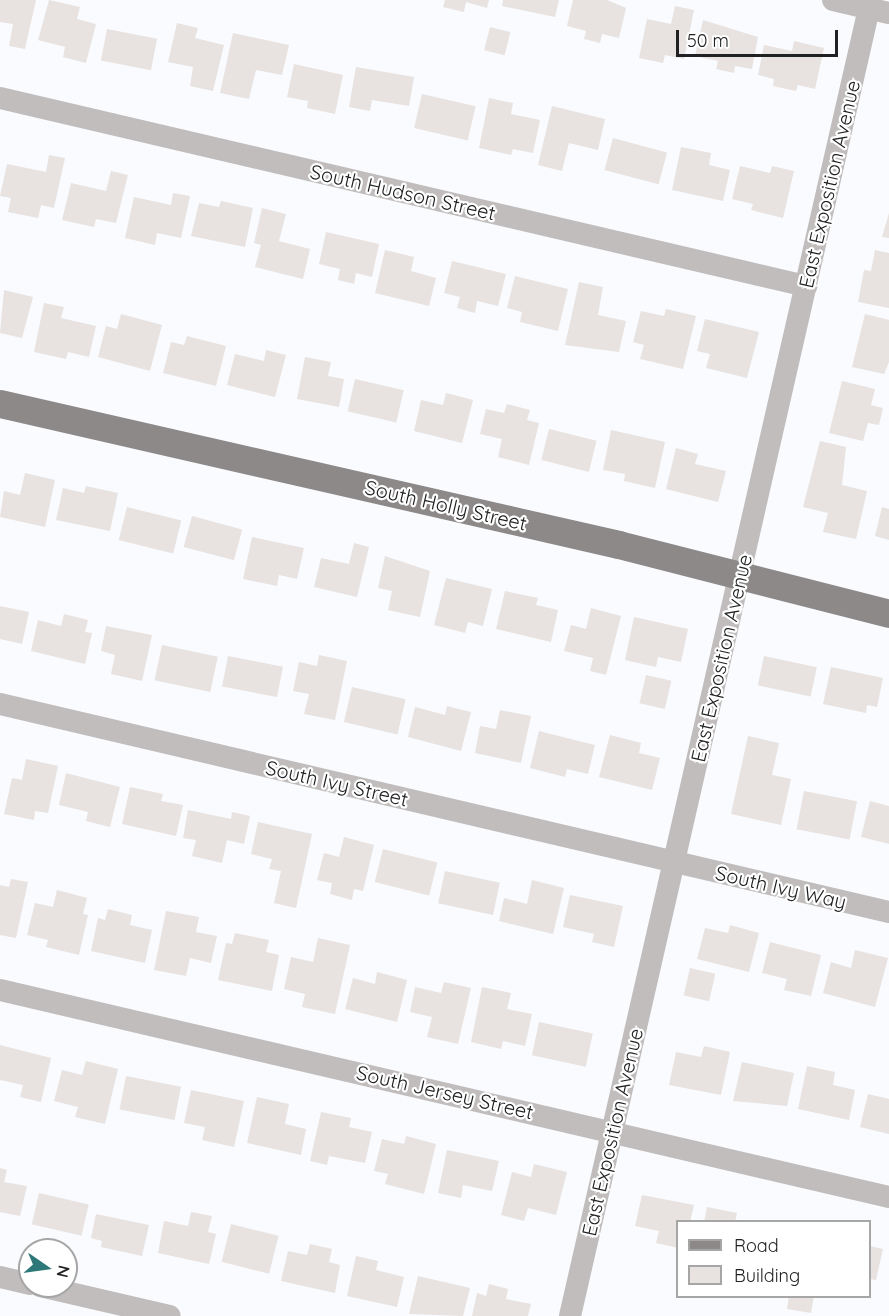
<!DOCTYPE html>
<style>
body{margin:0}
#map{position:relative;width:889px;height:1316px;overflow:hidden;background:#f9fbff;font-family:Quicksand,sans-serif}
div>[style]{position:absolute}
.building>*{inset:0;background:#e8e2e0;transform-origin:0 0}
.minor>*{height:22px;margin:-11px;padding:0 11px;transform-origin:11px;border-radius:11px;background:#c0bdbc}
.major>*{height:28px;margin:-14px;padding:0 14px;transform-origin:14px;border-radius:14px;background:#8d8988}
span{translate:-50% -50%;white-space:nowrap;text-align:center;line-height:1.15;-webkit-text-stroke:4.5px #fff;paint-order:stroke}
.street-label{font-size:20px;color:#202123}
.legend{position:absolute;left:676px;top:1220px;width:195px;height:78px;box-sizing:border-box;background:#fff;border:2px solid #a6a6a7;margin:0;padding:8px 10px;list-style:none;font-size:18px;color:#202123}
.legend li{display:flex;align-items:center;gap:12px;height:30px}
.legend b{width:30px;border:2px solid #a6a6a7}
.north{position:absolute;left:18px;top:1238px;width:60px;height:60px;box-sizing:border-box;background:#fff;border:2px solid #a6a6a7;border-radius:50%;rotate:103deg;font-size:16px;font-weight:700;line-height:24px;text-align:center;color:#202123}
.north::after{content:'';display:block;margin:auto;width:21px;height:27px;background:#2e7879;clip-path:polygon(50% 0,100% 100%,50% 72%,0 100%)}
.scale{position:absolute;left:676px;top:30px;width:162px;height:27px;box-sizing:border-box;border:3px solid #202123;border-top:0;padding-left:8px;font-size:18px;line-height:21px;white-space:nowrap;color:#202123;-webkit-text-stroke:4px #fff;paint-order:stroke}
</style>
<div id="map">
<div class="building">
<div style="clip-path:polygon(0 0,36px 0,25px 49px,9px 46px,13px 24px,0 22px)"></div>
<div style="clip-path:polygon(49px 0,80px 7px,77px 19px,96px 24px,86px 63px,63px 57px,65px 47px,38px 40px)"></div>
<div style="clip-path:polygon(445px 0,489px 0,487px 8px,466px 2px,464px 12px,443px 7px)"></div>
<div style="clip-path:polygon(503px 0,559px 0,555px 17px,502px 6px)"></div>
<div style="clip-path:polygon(573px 0,607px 0,626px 8px,619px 38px,602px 34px,600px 43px,584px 39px,586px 31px,567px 26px)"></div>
<div style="clip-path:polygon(675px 6px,694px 10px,684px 59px,665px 55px,663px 63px,639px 58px,647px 19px,671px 24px)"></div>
<div style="clip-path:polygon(703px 20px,758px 37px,752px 69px,735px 66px,734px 73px,716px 69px,718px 61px,695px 56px)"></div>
<div style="clip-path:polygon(177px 23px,198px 28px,195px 38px,224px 45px,213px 91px,190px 86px,193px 67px,168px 62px)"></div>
<div style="left:490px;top:27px;width:21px;height:24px;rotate:14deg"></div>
<div style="left:107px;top:29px;width:51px;height:32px;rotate:11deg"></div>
<div style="clip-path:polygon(233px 33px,289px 45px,282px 75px,256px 70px,249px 99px,220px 93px)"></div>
<div style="clip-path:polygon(794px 41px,824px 48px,815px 89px,798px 85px,796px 91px,773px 86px,774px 79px,758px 75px,764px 45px,792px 51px)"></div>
<div style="clip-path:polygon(294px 64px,343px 75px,335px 114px,307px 108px,308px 101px,287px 97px)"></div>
<div style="clip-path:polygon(356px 67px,414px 77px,409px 106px,372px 100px,370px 111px,349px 107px)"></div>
<div style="left:422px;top:94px;width:55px;height:35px;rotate:13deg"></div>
<div style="clip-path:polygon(489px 98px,513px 103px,511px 114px,540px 120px,533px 153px,513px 149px,511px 155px,479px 148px)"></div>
<div style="clip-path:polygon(552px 106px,605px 119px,598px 150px,569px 143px,562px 171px,538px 165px)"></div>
<div style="left:613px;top:138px;width:56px;height:33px;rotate:15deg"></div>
<div style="clip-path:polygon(681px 147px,711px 153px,709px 165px,730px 170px,723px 201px,672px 190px)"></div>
<div style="clip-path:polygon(49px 155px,65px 158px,54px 208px,41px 205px,38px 218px,8px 212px,11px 198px,0 196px,7px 164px,46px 172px)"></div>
<div style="clip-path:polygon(740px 166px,770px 173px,772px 166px,794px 171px,783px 218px,751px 210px,753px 204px,732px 199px)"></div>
<div style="clip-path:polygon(111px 171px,128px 175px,116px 223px,96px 219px,94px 227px,62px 220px,71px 183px,106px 191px)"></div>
<div style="clip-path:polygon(173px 193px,190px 196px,181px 238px,157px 233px,155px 245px,125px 238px,134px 197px,171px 205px)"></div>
<div style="clip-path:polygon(221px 201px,253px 208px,245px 247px,191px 236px,199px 203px,219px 207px)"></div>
<div style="clip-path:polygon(262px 208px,286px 214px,279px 241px,310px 249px,303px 279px,255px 267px,261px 245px,254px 243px)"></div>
<div style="clip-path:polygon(889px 213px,889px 238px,882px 237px)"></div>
<div style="clip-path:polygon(326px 232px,379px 244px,372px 277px,356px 273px,354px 284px,338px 280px,340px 269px,319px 264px)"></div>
<div style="clip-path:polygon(385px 250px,414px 257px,411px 271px,436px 278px,429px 306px,375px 293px)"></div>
<div style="clip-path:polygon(875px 250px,889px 253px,889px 308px,858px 302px,864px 270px,871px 271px)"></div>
<div style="clip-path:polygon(452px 261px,506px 274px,498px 306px,477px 301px,475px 313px,457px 308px,460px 297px,444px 293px)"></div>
<div style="clip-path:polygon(515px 276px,568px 289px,558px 331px,520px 322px,522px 312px,507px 308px)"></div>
<div style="clip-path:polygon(579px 282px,603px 287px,598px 315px,626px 321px,619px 352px,565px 345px)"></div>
<div style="clip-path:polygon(4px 290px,33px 297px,22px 338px,0 333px)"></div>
<div style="clip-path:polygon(44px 303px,64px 307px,61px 318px,96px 326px,89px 357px,68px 352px,66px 359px,34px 352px)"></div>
<div style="clip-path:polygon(666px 309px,696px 316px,683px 369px,640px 359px,644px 345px,633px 342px,641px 311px,664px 316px)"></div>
<div style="clip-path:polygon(121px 314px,162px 325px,150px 371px,98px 357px,106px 326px,117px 329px)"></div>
<div style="clip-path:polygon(865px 314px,889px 320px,889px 362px,884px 374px,852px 367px)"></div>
<div style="clip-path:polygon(705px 319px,759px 332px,747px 378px,706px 368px,710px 354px,697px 351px)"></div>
<div style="clip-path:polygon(187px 336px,226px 346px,216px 386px,163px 373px,171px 342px,184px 345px)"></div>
<div style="clip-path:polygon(266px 350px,286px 355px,275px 397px,227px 385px,235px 354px,264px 361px)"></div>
<div style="clip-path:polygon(305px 357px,331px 362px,328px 376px,344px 379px,339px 407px,297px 399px)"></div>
<div style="left:355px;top:379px;width:50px;height:33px;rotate:13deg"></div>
<div style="clip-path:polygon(842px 381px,875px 389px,871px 405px,883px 408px,879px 425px,868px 423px,863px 441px,829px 433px)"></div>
<div style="clip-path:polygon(446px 393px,473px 400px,462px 443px,414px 431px,421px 400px,443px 405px)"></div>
<div style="clip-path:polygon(507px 404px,530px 410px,527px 420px,539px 423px,529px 465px,498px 457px,502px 439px,480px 434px,486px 409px,504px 413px)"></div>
<div style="left:549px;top:429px;width:49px;height:32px;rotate:14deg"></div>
<div style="clip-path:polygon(611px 430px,665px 442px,655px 488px,624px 481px,625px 474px,603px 470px)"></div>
<div style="clip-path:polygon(820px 441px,846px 447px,842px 485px,867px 491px,856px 539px,823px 532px,828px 513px,803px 507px)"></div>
<div style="clip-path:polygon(676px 448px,698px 454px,695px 464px,726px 471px,718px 502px,666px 489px)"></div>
<div style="clip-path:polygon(25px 473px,55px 480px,45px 527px,0 517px,4px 491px,20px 495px)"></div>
<div style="clip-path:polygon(86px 486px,118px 493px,110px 531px,56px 520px,63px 488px,84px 493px)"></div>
<div style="left:127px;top:507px;width:56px;height:34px;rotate:14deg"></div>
<div style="clip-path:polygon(882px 507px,889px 509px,889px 540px,875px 536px)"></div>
<div style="left:192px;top:516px;width:52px;height:32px;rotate:15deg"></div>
<div style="clip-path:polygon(252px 537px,304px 548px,297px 579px,279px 575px,277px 586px,243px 579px)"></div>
<div style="clip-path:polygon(354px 543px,369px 547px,357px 597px,314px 587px,321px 558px,349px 564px)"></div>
<div style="clip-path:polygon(385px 556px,430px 571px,420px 617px,388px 610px,392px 591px,378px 588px)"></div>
<div style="clip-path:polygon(446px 578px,492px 589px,483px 626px,468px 622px,465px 633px,434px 625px)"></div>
<div style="clip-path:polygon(505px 591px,538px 598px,536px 605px,558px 610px,551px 642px,496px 629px)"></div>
<div style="clip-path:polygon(0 606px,29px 612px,22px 644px,0 639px)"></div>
<div style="clip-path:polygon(591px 608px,621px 616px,606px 675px,590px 671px,593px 658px,564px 651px,571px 625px,586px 629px)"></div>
<div style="clip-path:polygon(64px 614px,88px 620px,85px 632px,92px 633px,85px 664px,31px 651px,38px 620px,61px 626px)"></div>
<div style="clip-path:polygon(634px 617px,688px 629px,681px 662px,658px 657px,656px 667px,625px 660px)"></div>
<div style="clip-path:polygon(106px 626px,152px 635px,142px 681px,111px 674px,115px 655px,101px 651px)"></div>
<div style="left:162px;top:645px;width:57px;height:36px;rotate:12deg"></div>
<div style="clip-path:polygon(319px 655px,347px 661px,335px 720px,304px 714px,309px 694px,293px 691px,299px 662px,317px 666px)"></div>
<div style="left:228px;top:656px;width:56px;height:31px;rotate:11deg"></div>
<div style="left:764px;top:656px;width:54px;height:30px;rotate:12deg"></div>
<div style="clip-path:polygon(831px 667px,883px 678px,877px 707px,867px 705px,866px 713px,823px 704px)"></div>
<div style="left:646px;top:675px;width:26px;height:29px;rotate:13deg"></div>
<div style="left:352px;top:687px;width:55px;height:36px;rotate:13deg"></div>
<div style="clip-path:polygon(447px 706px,471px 712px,461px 751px,408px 737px,415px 707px,445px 715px)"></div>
<div style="clip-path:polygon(500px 710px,531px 716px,521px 763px,475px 753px,480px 726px,496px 729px)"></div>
<div style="clip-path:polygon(539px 731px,595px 745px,588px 774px,567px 769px,565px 777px,530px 768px)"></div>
<div style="clip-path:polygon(610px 735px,641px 743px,639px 753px,660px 758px,652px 790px,599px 777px)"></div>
<div style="clip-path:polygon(748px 736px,779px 743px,772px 775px,791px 779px,781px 825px,731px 814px)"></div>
<div style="clip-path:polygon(26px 759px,58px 766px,48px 813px,35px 811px,34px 820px,4px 814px,12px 778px,22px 780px)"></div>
<div style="clip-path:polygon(66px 773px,120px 787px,110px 827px,86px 821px,88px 812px,59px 805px)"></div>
<div style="clip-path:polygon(130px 787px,163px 794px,161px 801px,183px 805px,176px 836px,122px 824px)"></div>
<div style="left:804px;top:791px;width:54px;height:39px;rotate:11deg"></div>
<div style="clip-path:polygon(870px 801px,889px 806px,889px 844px,861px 837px)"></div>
<div style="clip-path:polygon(188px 810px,231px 819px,232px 812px,250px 816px,244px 844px,227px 840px,222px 863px,192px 856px,196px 840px,183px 838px)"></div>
<div style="clip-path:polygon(258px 822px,312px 834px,296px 908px,274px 903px,281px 871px,269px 869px,272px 859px,251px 854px)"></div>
<div style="clip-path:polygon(344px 837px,374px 845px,363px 891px,354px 889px,352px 900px,330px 894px,332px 883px,317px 880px,324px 853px,339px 857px)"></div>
<div style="left:383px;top:849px;width:56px;height:34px;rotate:14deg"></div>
<div style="left:445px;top:871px;width:56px;height:33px;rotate:12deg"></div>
<div style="clip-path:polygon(11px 879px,28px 882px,16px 938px,0 935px,0 885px,9px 887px)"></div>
<div style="clip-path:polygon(532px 880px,564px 888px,553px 934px,499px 921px,504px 898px,527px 904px)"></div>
<div style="clip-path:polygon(57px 890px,87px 898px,83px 914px,88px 915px,79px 955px,46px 947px,48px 940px,27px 935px,35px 903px,53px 907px)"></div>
<div style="clip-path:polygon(570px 895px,623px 906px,614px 947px,592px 942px,594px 934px,563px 927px)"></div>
<div style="clip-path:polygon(108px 909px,132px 915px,130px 925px,152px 930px,145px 963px,91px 951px,98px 918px,105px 920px)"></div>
<div style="clip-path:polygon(166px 911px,199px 917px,196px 932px,217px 936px,211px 963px,190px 958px,186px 976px,154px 970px)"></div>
<div style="clip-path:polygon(730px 925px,759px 933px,749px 972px,697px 959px,705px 928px,728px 933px)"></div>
<div style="clip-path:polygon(235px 933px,269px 940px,266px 952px,279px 955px,272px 991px,218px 980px,226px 943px,232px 944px)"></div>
<div style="clip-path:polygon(318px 938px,350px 945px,335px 1014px,302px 1007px,305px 994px,284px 989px,291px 957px,313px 962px)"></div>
<div style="clip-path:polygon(770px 942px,821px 955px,811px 996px,784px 990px,787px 979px,762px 973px)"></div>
<div style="clip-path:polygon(855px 950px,888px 958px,875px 1007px,823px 993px,831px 962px,851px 968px)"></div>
<div style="left:690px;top:968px;width:26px;height:28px;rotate:13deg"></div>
<div style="clip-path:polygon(377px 972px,407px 980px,397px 1022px,345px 1009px,353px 978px,375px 984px)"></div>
<div style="clip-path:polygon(444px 982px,471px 988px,458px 1044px,427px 1037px,432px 1017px,410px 1012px,415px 987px,441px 993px)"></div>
<div style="clip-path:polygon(482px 987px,511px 993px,507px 1009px,532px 1014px,525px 1046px,503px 1041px,501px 1049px,471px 1042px)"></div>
<div style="left:539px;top:1022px;width:55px;height:34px;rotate:12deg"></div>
<div style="clip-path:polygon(0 1045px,51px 1058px,41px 1102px,20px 1097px,23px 1085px,0 1080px)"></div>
<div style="clip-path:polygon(704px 1046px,730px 1052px,721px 1095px,669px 1085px,676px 1052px,701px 1057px)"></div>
<div style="clip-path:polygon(86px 1061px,118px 1069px,105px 1124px,75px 1117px,78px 1107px,54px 1101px,62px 1070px,82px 1075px)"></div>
<div style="clip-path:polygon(742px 1062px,794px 1073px,787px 1106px,733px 1101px)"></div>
<div style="clip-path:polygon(807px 1066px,835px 1072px,833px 1085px,855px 1090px,849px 1120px,798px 1109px)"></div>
<div style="left:126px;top:1076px;width:56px;height:34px;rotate:11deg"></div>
<div style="clip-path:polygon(191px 1090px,244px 1101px,234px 1147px,202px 1140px,205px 1127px,184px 1123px)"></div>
<div style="clip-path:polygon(868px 1094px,889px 1099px,889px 1134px,860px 1127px)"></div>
<div style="clip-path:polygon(257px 1097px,289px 1104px,285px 1124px,306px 1129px,301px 1155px,247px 1143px)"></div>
<div style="clip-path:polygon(321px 1112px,351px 1118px,349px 1127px,372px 1132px,365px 1163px,329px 1156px,327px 1165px,310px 1161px)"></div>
<div style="clip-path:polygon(406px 1136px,436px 1144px,424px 1194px,385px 1184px,388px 1174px,374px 1171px,382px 1139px,404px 1144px)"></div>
<div style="clip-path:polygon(447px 1150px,499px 1161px,492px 1191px,463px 1185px,461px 1198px,438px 1193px)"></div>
<div style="clip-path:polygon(534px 1164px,567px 1172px,556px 1215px,528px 1208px,524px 1221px,501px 1215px,512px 1172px,531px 1177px)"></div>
<div style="clip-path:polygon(0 1168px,7px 1170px,4px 1182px,27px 1186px,20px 1216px,0 1212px)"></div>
<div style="left:39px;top:1193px;width:51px;height:32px;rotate:13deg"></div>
<div style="clip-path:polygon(642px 1195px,694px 1205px,690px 1222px,678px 1222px,678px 1248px,656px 1243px,659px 1231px,635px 1226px)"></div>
<div style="clip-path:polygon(707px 1207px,737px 1213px,735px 1222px,704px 1222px)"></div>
<div style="clip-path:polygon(191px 1212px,212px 1216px,208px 1232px,216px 1234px,209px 1264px,158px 1253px,164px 1221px,188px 1226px)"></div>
<div style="clip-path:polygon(96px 1214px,149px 1225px,142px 1256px,101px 1247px,102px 1241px,91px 1238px)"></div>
<div style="left:231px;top:1224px;width:49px;height:39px;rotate:14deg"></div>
<div style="clip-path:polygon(310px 1244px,332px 1249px,329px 1262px,340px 1265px,335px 1293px,281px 1281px,288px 1251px,307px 1255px)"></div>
<div style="clip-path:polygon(870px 1246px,883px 1249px,876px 1280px,870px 1279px)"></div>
<div style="clip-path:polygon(356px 1256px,378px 1261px,376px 1270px,404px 1277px,397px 1307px,347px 1296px)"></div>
<div style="clip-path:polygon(418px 1276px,470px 1288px,463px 1316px,409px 1314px)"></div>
<div style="clip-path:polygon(489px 1284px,508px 1289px,506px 1299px,531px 1304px,528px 1316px,472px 1316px,477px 1293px,486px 1296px)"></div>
<div style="clip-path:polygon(789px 1296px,814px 1296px,811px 1313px,787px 1309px)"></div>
</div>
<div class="minor">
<div style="left:833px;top:0;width:57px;rotate:13.1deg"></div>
<div style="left:0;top:98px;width:828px;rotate:13.13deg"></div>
<div style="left:0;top:704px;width:913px;rotate:13.17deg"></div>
<div style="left:0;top:990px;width:913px;rotate:13.11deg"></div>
<div style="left:0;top:1277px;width:31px;rotate:13deg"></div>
<div style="left:40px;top:1286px;width:133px;rotate:13deg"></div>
<div style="left:570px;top:1316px;width:1350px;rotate:-77.12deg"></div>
</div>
<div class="major">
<div style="left:0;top:404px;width:635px;rotate:12.83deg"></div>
<div style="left:619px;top:545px;width:279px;rotate:14.3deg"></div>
</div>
<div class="street-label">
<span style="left:829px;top:184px;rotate:-77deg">East Exposition Avenue</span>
<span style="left:403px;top:192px;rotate:13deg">South Hudson Street</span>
<span style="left:446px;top:505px;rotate:13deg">South Holly Street</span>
<span style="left:721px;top:658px;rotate:-77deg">East Exposition Avenue</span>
<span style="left:337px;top:783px;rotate:13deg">South Ivy Street</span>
<span style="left:781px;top:887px;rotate:13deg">South Ivy Way</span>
<span style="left:445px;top:1092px;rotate:13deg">South Jersey Street</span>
<span style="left:612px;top:1132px;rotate:-77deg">East Exposition Avenue</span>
</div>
<ul class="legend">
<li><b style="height:8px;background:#8d8988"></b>Road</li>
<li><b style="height:16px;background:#e8e2e0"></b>Building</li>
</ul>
<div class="north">N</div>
<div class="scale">50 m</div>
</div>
